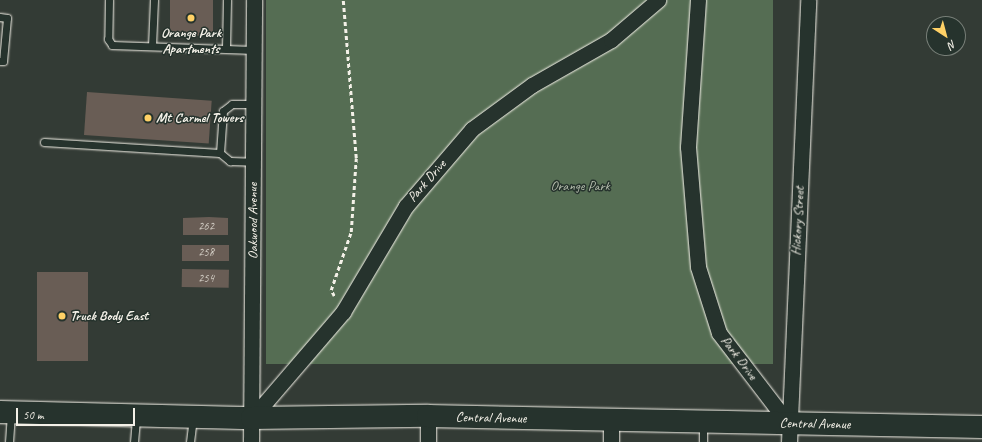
<!DOCTYPE html>
<style>
body{margin:0}
#map{position:relative;width:982px;height:442px;overflow:hidden;background:#333b35;font-family:Caveat,sans-serif}
div>[style]{position:absolute}
.green>*{inset:0;background:#556d53;transform-origin:0 0}
.building>*{inset:0;background:#695d55;transform-origin:0 0}
.path>*{height:2.5px;margin-top:-1.25px;transform-origin:0;background:repeating-linear-gradient(90deg,#f4f1e8 0 4px,transparent 0 7px)}
.roads{filter:drop-shadow(0 0 1px #f4f1e8) drop-shadow(0 0 1px #f4f1e8)}
.service>*{height:7px;margin:-3.5px;padding:0 3.5px;transform-origin:3.5px;border-radius:3.5px;background:#26332d}
.minor>*{height:15px;margin:-7.5px;padding:0 7.5px;transform-origin:7.5px;border-radius:7.5px;background:#26332d}
.primary>*{height:22px;margin:-11px;padding:0 11px;transform-origin:11px;border-radius:11px;background:#26332d}
.dots>*{width:11px;height:11px;translate:-50% -50%;box-sizing:border-box;border:2px solid #26332d;border-radius:50%}
span{translate:-50% -50%;white-space:nowrap;text-align:center;line-height:1.15;-webkit-text-stroke:3px #26332d;paint-order:stroke}
.number-label{font-size:12px;color:#d1ccc3}
.number-label span{-webkit-text-stroke-width:0}
.poi-label{font-size:14px;color:#f4f1e8;font-weight:700}
.left{translate:0 -50%;text-align:left}
.street-label{font-size:14px;color:#f4f1e8}
.park-label{font-size:14px;color:#b4bcac}
.north{position:absolute;left:926px;top:16px;width:40px;height:40px;box-sizing:border-box;background:#26332d;border:1px solid #787f78;border-radius:50%;rotate:144deg;font-size:11px;font-weight:700;line-height:16px;text-align:center;color:#f4f1e8}
.north::after{content:'';display:block;margin:auto;width:14px;height:18px;background:#ffd166;clip-path:polygon(50% 0,100% 100%,50% 72%,0 100%)}
.scale{position:absolute;left:16px;top:408px;width:119px;height:18px;box-sizing:border-box;border:2px solid #f4f1e8;border-top:0;padding-left:5px;font-size:12px;line-height:14px;white-space:nowrap;color:#f4f1e8;-webkit-text-stroke:3px #26332d;paint-order:stroke}
</style>
<div id="map">
<div class="green">
<div style="left:266px;top:0;width:507px;height:364px"></div>
</div>
<div class="building">
<div style="left:170px;top:0;width:43px;height:36px"></div>
<div style="left:87px;top:92px;width:125px;height:43px;rotate:4deg"></div>
<div style="clip-path:polygon(209px 217px,228px 218px,228px 235px,183px 235px,183px 218px)"></div>
<div style="left:182px;top:245px;width:47px;height:16px"></div>
<div style="left:182px;top:269px;width:47px;height:18px;rotate:1deg"></div>
<div style="left:88px;top:272px;width:89px;height:51px;rotate:90deg"></div>
</div>
<div class="path">
<div style="left:334px;top:296px;width:7px;rotate:-117deg"></div>
<div style="left:331px;top:290px;width:61px;rotate:-71deg"></div>
<div style="left:351px;top:232px;width:74px;rotate:-86.1deg"></div>
<div style="left:356px;top:158px;width:159px;rotate:-94.7deg"></div>
</div>
<div class="roads">
<div class="service">
<div style="left:109px;top:0;width:39px;rotate:91deg"></div>
<div style="left:108px;top:39px;width:7px;rotate:56deg"></div>
<div style="left:112px;top:45px;width:142px;rotate:2deg"></div>
<div style="left:0;top:17px;width:7px;rotate:8deg"></div>
<div style="left:7px;top:18px;width:43px;rotate:95.3deg"></div>
<div style="left:3px;top:61px;width:3px;rotate:180deg"></div>
<div style="left:152px;top:46px;width:46px;rotate:-87.5deg"></div>
<div style="left:226px;top:48px;width:48px;rotate:-88.8deg"></div>
<div style="left:44px;top:142px;width:176px;rotate:3.6deg"></div>
<div style="left:220px;top:153px;width:13px;rotate:39deg"></div>
<div style="left:230px;top:161px;width:23px;rotate:2deg"></div>
<div style="left:220px;top:153px;width:42px;rotate:-85.9deg"></div>
<div style="left:223px;top:111px;width:11px;rotate:-38deg"></div>
<div style="left:232px;top:104px;width:22px"></div>
<div style="left:703px;top:424px;width:18px;rotate:90deg"></div>
<div style="left:9px;top:442px;width:28px;rotate:-86deg"></div>
<div style="left:134px;top:442px;width:24px;rotate:-85deg"></div>
<div style="left:190px;top:442px;width:24px;rotate:-83deg"></div>
</div>
<div class="minor">
<div style="left:698px;top:0;width:147px;rotate:93.9deg"></div>
<div style="left:688px;top:147px;width:120px;rotate:85.2deg"></div>
<div style="left:698px;top:267px;width:69px;rotate:72.3deg"></div>
<div style="left:719px;top:333px;width:113px;rotate:52.5deg"></div>
<div style="left:428px;top:416px;width:26px;rotate:90deg"></div>
<div style="left:252px;top:418px;width:140px;rotate:-49.4deg"></div>
<div style="left:343px;top:312px;width:123px;rotate:-59.3deg"></div>
<div style="left:406px;top:206px;width:101px;rotate:-49.4deg"></div>
<div style="left:472px;top:129px;width:74px;rotate:-36.3deg"></div>
<div style="left:532px;top:85px;width:91px;rotate:-29.7deg"></div>
<div style="left:611px;top:40px;width:62px;rotate:-40.4deg"></div>
<div style="left:611px;top:420px;width:22px;rotate:90deg"></div>
<div style="left:251px;top:442px;width:442px;rotate:-89.6deg"></div>
<div style="left:789px;top:442px;width:442px;rotate:-87.5deg"></div>
</div>
<div class="primary">
<div style="left:0;top:412px;width:252px;rotate:1.4deg"></div>
<div style="left:252px;top:418px;width:176px;rotate:-0.7deg"></div>
<div style="left:428px;top:416px;width:554px;rotate:1.14deg"></div>
</div>
</div>
<div class="dots">
<div style="left:191px;top:18px;background:#ffd166"></div>
<div style="left:148px;top:118px;background:#ffd166"></div>
<div style="left:62px;top:316px;background:#ffd166"></div>
</div>
<div class="number-label">
<span style="left:206px;top:227px">262</span>
<span style="left:206px;top:253px">258</span>
<span style="left:206px;top:279px">254</span>
</div>
<div class="poi-label">
<span style="left:191px;top:41px">Orange Park<br>Apartments</span>
<span class="left" style="left:156px;top:118px">Mt Carmel Towers</span>
<span class="left" style="left:70px;top:316px">Truck Body East</span>
</div>
<div class="street-label">
<span style="left:427px;top:181px;rotate:-49deg">Park Drive</span>
<span style="left:253px;top:221px;rotate:-90deg">Oakwood Avenue</span>
<span style="left:798px;top:221px;rotate:-87deg">Hickory Street</span>
<span style="left:739px;top:358px;rotate:53deg">Park Drive</span>
<span style="left:491px;top:418px;rotate:1deg">Central Avenue</span>
<span style="left:815px;top:424px;rotate:1deg">Central Avenue</span>
</div>
<div class="park-label">
<span style="left:580px;top:186px">Orange Park</span>
</div>
<div class="north">N</div>
<div class="scale">50 m</div>
</div>
